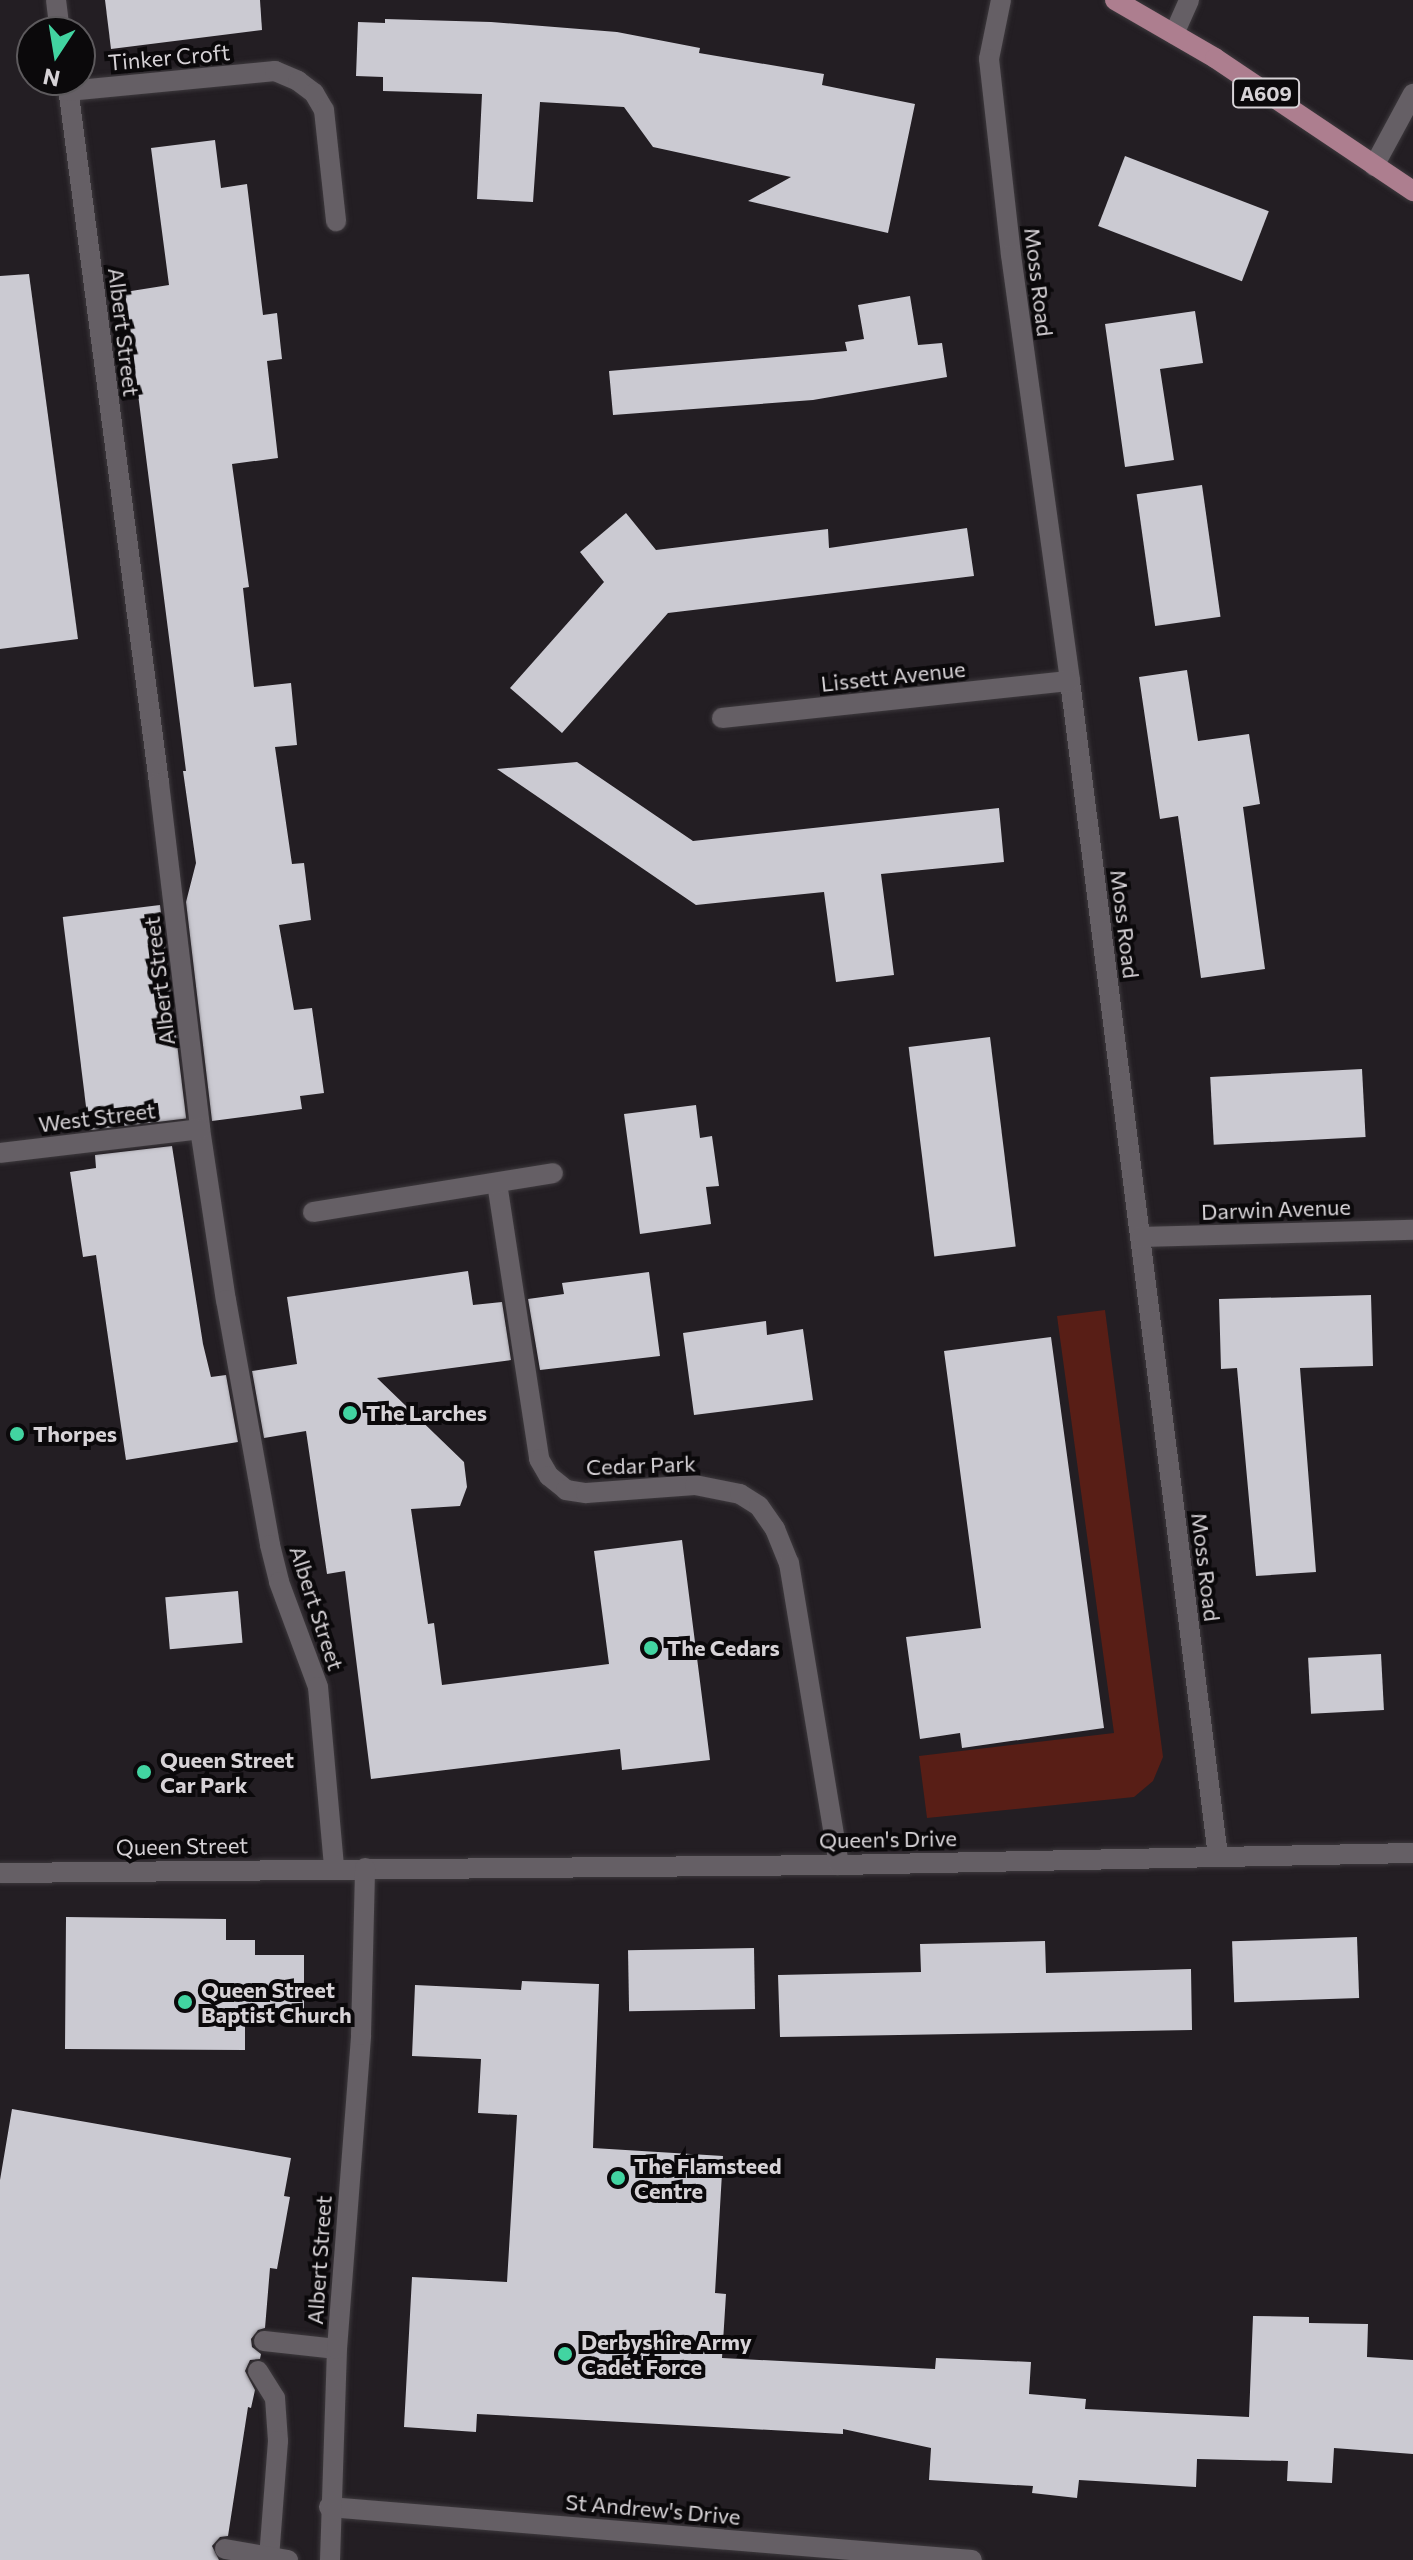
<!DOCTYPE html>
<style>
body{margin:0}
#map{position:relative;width:1413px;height:2560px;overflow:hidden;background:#231e23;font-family:Commissioner,sans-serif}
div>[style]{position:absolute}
.green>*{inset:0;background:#581e16}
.building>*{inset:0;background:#cbcad2;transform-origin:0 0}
.roads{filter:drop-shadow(0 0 2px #3d393d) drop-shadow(0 0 2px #3d393d)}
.minor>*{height:20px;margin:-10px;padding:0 10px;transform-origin:10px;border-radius:10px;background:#655f65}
.major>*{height:20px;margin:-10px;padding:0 10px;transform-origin:10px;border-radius:10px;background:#ad7e8f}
.dots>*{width:22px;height:22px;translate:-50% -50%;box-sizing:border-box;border:4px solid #0b090b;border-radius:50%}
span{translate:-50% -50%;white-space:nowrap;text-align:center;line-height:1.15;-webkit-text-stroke:8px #0b090b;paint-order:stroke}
.shield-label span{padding:2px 6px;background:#0b090b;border:2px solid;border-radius:6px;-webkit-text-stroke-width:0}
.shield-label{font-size:20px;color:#d7d3d7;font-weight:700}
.street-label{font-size:22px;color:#d7d3d7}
.poi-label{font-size:22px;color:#d7d3d7;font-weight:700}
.left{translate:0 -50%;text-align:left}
.north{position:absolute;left:16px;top:16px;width:80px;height:80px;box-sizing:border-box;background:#0b090b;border:2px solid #5d5a5d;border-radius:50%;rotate:192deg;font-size:22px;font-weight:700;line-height:32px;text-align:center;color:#d7d3d7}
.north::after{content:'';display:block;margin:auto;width:28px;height:36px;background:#42d4a1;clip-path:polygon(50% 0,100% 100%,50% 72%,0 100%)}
</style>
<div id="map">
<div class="green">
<div style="clip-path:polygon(1105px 1310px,1163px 1757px,1153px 1781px,1134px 1797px,927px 1818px,919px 1756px,1114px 1733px,1057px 1316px)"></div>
</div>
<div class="building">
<div style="clip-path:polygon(105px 0,260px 0,262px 30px,111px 49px)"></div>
<div style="clip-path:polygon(385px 19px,491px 22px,617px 32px,700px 48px,699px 53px,824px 74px,822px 85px,915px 104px,888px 233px,748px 201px,791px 177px,653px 147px,624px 107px,540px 102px,533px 202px,477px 199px,482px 94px,383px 91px,383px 77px,356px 76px,358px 22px,385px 23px)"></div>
<div style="clip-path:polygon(215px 140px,221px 188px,247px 184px,263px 315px,277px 313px,282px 359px,267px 361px,278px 458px,232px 464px,249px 587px,243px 588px,254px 687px,291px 683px,297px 745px,275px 747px,292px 864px,304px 863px,311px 920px,279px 925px,294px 1010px,312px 1008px,324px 1093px,300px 1096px,302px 1109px,212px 1121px,186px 902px,196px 863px,183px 771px,186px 771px,125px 292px,169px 285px,151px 148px)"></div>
<div style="left:1125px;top:156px;width:154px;height:75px;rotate:21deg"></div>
<div style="clip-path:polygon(29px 274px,78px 639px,0 649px,0 276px)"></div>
<div style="clip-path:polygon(910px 296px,918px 345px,942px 343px,947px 377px,813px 400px,613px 415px,609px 371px,847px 351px,845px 342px,864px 339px,858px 305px)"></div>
<div style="clip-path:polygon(1195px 311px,1203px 363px,1160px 369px,1174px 460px,1125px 467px,1105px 324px)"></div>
<div style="left:1202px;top:485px;width:133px;height:66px;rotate:82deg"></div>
<div style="clip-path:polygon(626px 513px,656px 550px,828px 529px,829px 548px,967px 528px,974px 576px,668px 613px,562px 733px,510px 688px,604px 582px,580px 552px)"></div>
<div style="clip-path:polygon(1187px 670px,1198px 741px,1249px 734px,1260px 804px,1243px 807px,1265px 969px,1201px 978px,1178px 816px,1160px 819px,1139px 677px)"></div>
<div style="clip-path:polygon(577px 762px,693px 841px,999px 808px,1004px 862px,881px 874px,894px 975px,836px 982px,824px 892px,696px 905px,497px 769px)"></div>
<div style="left:160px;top:905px;width:215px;height:98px;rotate:83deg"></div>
<div style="left:990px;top:1037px;width:211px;height:82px;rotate:83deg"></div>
<div style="left:1362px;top:1069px;width:68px;height:152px;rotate:87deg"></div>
<div style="clip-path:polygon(696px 1105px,700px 1138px,712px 1136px,719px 1186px,706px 1187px,711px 1224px,640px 1234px,624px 1114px)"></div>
<div style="clip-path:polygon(172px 1146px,203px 1344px,211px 1377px,226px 1375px,238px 1442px,126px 1460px,96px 1255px,83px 1257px,70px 1172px,96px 1168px,95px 1155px)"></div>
<div style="clip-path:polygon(468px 1271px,473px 1305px,502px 1302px,511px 1360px,377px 1378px,464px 1462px,467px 1487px,460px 1506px,411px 1509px,428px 1624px,434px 1623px,442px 1685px,609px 1664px,594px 1551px,682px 1540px,710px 1760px,622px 1770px,620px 1749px,371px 1779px,345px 1571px,327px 1574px,306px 1431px,264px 1438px,252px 1371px,297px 1364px,287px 1297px)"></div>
<div style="clip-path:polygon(649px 1272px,660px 1356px,540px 1370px,528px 1299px,564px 1294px,562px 1283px)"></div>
<div style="clip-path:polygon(1371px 1295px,1373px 1366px,1300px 1368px,1316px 1572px,1256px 1576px,1237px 1368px,1221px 1369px,1219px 1299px)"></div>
<div style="clip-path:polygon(766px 1321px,767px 1335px,803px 1329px,813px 1400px,694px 1415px,683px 1333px)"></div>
<div style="clip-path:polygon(1051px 1337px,1104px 1728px,962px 1748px,960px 1733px,920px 1739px,906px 1637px,981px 1628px,944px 1351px)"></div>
<div style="left:238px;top:1591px;width:52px;height:73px;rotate:85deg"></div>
<div style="left:1381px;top:1654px;width:56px;height:73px;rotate:87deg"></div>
<div style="clip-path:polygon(66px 1917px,226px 1919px,226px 1940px,255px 1940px,255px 1955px,304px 1955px,304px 2021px,245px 2021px,245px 2050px,65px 2049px)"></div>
<div style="left:1357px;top:1937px;width:61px;height:125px;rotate:88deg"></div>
<div style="clip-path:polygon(1045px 1941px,1046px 1973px,1191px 1969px,1192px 2030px,780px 2037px,778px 1975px,921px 1972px,920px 1944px)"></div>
<div style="left:754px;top:1948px;width:61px;height:126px;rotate:89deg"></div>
<div style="clip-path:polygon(522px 1981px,599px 1984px,593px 2148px,723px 2156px,715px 2293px,726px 2294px,722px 2358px,935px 2369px,936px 2358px,1031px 2362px,1029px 2394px,1086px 2399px,1085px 2409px,1249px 2417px,1253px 2316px,1309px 2317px,1309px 2323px,1368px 2324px,1367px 2357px,1413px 2360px,1413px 2454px,1334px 2448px,1332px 2483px,1287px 2481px,1288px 2461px,1197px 2459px,1196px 2487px,1079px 2480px,1077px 2498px,1032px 2493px,1033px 2486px,929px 2480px,931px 2448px,843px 2429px,843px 2434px,477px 2414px,476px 2432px,404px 2427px,412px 2277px,507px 2282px,517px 2115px,478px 2113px,481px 2059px,412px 2056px,415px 1985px,521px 1990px)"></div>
<div style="clip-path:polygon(12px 2109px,291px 2158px,284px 2196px,290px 2197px,277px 2269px,270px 2268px,265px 2328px,258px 2330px,251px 2339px,252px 2347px,261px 2354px,260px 2359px,250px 2360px,245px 2371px,255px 2390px,251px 2408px,248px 2407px,228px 2536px,220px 2537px,212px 2546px,219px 2560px,0 2560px,0 2180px)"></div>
</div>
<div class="roads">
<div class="minor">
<div style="left:56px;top:0;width:32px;rotate:83deg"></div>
<div style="left:1001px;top:0;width:60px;rotate:101.5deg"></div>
<div style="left:989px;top:59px;width:197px;rotate:83.6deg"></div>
<div style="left:1011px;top:255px;width:430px;rotate:82.1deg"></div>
<div style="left:1070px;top:681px;width:1184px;rotate:82.82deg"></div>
<div style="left:1174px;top:34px;width:37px;rotate:-66deg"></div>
<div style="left:67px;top:80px;width:709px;rotate:82.54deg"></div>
<div style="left:159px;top:783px;width:348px;rotate:83.2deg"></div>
<div style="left:200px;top:1129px;width:173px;rotate:81.4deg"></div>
<div style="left:226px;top:1300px;width:249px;rotate:79.8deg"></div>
<div style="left:270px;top:1545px;width:38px;rotate:76deg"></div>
<div style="left:279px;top:1582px;width:112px;rotate:69.6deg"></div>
<div style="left:318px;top:1687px;width:182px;rotate:84.9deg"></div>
<div style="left:68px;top:91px;width:208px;rotate:-5.5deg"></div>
<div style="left:275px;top:71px;width:25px;rotate:23deg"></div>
<div style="left:298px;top:81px;width:20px;rotate:37deg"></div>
<div style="left:314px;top:93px;width:20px;rotate:60deg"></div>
<div style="left:324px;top:110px;width:112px;rotate:83.8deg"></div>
<div style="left:1374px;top:166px;width:82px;rotate:-61.6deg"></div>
<div style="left:722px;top:718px;width:350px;rotate:-6.1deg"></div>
<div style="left:0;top:1153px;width:201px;rotate:-6.8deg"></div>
<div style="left:497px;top:1183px;width:279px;rotate:81.3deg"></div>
<div style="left:539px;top:1459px;width:20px;rotate:60deg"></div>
<div style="left:549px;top:1476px;width:22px;rotate:39deg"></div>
<div style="left:566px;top:1490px;width:20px;rotate:9deg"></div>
<div style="left:586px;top:1493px;width:109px;rotate:-4.2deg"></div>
<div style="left:695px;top:1485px;width:46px;rotate:11.3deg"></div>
<div style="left:740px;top:1494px;width:22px;rotate:32deg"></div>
<div style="left:759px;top:1506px;width:28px;rotate:55deg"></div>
<div style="left:775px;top:1529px;width:37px;rotate:68deg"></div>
<div style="left:789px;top:1563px;width:306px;rotate:80.6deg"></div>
<div style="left:313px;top:1212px;width:243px;rotate:-9.2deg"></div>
<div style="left:1141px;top:1237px;width:272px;rotate:-1.5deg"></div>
<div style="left:0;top:1873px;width:839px;rotate:-0.55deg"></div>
<div style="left:839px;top:1865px;width:574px;rotate:-1.2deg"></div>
<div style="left:264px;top:2341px;width:73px;rotate:6.3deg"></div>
<div style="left:258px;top:2371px;width:32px;rotate:58deg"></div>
<div style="left:275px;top:2398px;width:43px;rotate:86deg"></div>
<div style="left:278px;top:2441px;width:116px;rotate:94.4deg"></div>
<div style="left:329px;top:2507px;width:645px;rotate:4.71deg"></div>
<div style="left:225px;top:2549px;width:64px;rotate:9.9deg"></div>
<div style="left:330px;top:2560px;width:211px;rotate:-88.1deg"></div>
<div style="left:337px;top:2349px;width:315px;rotate:-85.6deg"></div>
<div style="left:361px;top:2035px;width:167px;rotate:-88.6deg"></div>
</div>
<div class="major">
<div style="left:1115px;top:0;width:116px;rotate:30.1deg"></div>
<div style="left:1215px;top:58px;width:239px;rotate:33.9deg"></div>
</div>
</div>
<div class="dots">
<div style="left:350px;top:1413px;background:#42d4a1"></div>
<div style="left:17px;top:1434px;background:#42d4a1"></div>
<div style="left:651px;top:1648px;background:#42d4a1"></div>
<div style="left:144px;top:1772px;background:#42d4a1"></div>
<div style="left:185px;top:2002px;background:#42d4a1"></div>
<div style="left:618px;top:2178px;background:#42d4a1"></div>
<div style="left:565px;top:2354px;background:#42d4a1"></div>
</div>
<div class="shield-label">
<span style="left:1266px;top:93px">A609</span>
</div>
<div class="street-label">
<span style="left:169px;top:57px;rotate:-5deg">Tinker Croft</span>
<span style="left:1039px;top:282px;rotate:83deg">Moss Road</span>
<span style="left:124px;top:332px;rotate:83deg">Albert Street</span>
<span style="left:893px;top:676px;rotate:-6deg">Lissett Avenue</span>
<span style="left:1125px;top:924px;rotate:83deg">Moss Road</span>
<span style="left:159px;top:981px;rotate:-97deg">Albert Street</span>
<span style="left:97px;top:1117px;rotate:-7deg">West Street</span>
<span style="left:1276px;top:1209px;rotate:-2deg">Darwin Avenue</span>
<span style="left:641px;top:1465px;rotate:-2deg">Cedar Park</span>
<span style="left:1206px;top:1567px;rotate:83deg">Moss Road</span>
<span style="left:317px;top:1608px;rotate:72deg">Albert Street</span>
<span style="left:888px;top:1839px;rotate:-1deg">Queen's Drive</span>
<span style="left:182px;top:1846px;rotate:-1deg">Queen Street</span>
<span style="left:319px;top:2260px;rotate:-86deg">Albert Street</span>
<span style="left:653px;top:2509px;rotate:5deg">St Andrew's Drive</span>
</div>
<div class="poi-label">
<span class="left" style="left:366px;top:1413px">The Larches</span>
<span class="left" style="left:33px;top:1434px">Thorpes</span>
<span class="left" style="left:667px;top:1648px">The Cedars</span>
<span class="left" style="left:160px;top:1772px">Queen Street<br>Car Park</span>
<span class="left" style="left:201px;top:2002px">Queen Street<br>Baptist Church</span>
<span class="left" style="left:634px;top:2178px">The Flamsteed<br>Centre</span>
<span class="left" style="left:581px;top:2354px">Derbyshire Army<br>Cadet Force</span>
</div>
<div class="north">N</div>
</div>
